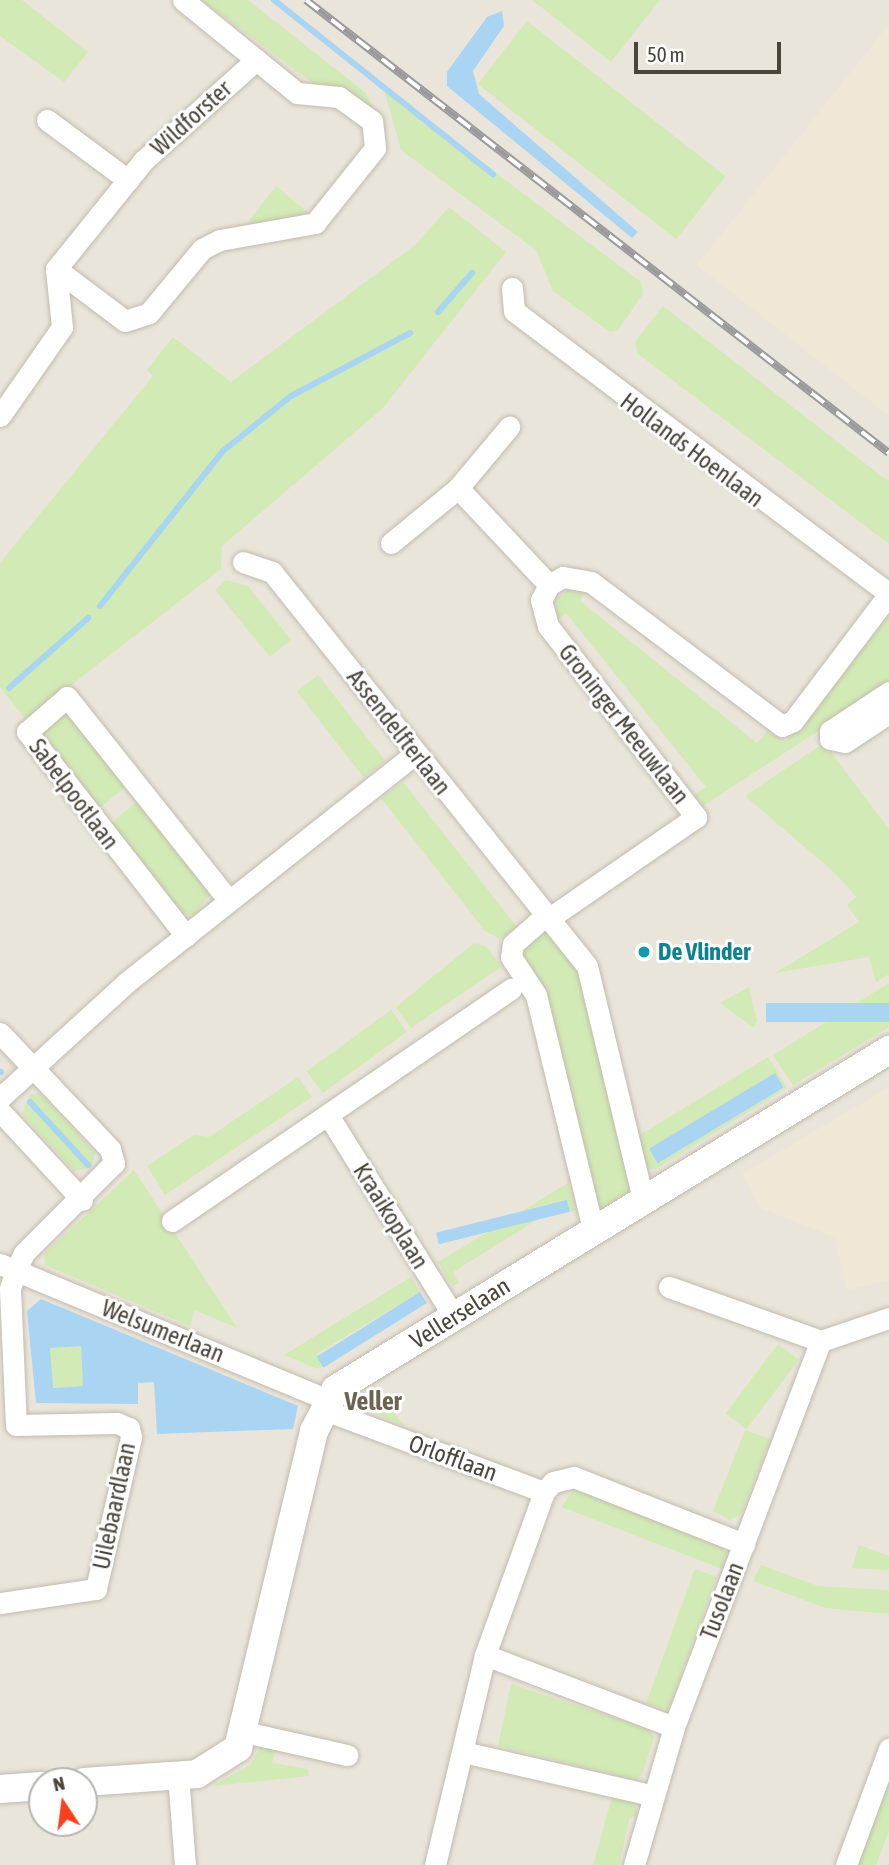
<!DOCTYPE html>
<style>
body{margin:0}
#map{position:relative;width:889px;height:1865px;overflow:hidden;background:#f6f3ec;font-family:"Asap Condensed",sans-serif}
div>[style]{position:absolute}
.residential>*{inset:0;background:#eae5da}
.education>*{inset:0;background:#efe8d6}
.green>*{inset:0;background:#d2eab5;transform-origin:0 0}
.water>*{inset:0;background:#a9d4f2;transform-origin:0 0}
.stream>*{height:6px;margin:-3px;padding:0 3px;transform-origin:3px;border-radius:3px;background:#a9d4f2}
.roads{filter:drop-shadow(0 0 2px #c2bbae) drop-shadow(0 0 2px #c2bbae)}
.minor>*{height:21px;margin:-10.5px;padding:0 10.5px;transform-origin:10.5px;border-radius:10.5px;background:#fff}
.tertiary>*{height:28px;margin:-14px;padding:0 14px;transform-origin:14px;border-radius:14px;background:#fff}
.rail>*{height:8px;margin-top:-4px;transform-origin:0;background:repeating-linear-gradient(90deg,#fff 0 16px,#9a9a9a 0 32px);box-sizing:border-box;border-block:2px solid #9a9a9a}
.dots>*{width:19px;height:19px;translate:-50% -50%;box-sizing:border-box;border:4px solid #fff;border-radius:50%}
span{translate:-50% -50%;white-space:nowrap;text-align:center;line-height:1.15;-webkit-text-stroke:6px #fff;paint-order:stroke}
.street-label{font-size:24px;color:#4b4439}
.culture-label{font-size:24px;color:#0d838f;font-weight:700}
.left{translate:0 -50%;text-align:left}
.neighbourhood-label{font-size:26px;color:#6e6250;font-weight:700}
.north{position:absolute;left:28px;top:1767px;width:70px;height:70px;box-sizing:border-box;background:#fff;border:2px solid #b7b4b0;border-radius:50%;rotate:347deg;font-size:19px;font-weight:700;line-height:28px;text-align:center;color:#4b4439}
.north::after{content:'';display:block;margin:auto;width:24px;height:32px;background:#fc3f1d;clip-path:polygon(50% 0,100% 100%,50% 72%,0 100%)}
.scale{position:absolute;left:634px;top:42px;width:147px;height:32px;box-sizing:border-box;border:4px solid #4b4439;border-top:0;padding-left:9px;font-size:21px;line-height:24px;white-space:nowrap;color:#4b4439;-webkit-text-stroke:5px #fff;paint-order:stroke}
</style>
<div id="map">
<div class="residential">
<div style="clip-path:polygon(evenodd,0 0,889px 0,889px 1865px,0 1865px,0 0,42px 1781px,84px 1781px,84px 1823px,42px 1823px,42px 1781px)"></div>
</div>
<div class="education">
<div style="clip-path:polygon(889px 24px,889px 416px,697px 265px)"></div>
<div style="clip-path:polygon(889px 1087px,889px 1280px,847px 1290px,835px 1237px,760px 1208px,742px 1174px)"></div>
</div>
<div class="green">
<div style="clip-path:polygon(0 0,22px 0,88px 52px,64px 82px,0 36px)"></div>
<div style="clip-path:polygon(202px 0,248px 0,366px 93px,378px 119px,318px 87px)"></div>
<div style="clip-path:polygon(532px 0,660px 0,611px 62px)"></div>
<div style="left:527px;top:21px;width:252px;height:80px;rotate:38deg"></div>
<div style="clip-path:polygon(384px 89px,641px 282px,643px 294px,618px 330px,610px 332px,553px 291px,536px 250px,401px 150px)"></div>
<div style="clip-path:polygon(276px 186px,312px 216px,258px 231px,248px 222px)"></div>
<div style="clip-path:polygon(449px 207px,506px 252px,383px 408px,222px 546px,221px 569px,26px 720px,0 687px,0 563px,153px 376px,147px 370px,173px 337px,231px 382px,415px 245px)"></div>
<div style="clip-path:polygon(663px 306px,889px 482px,889px 544px,638px 354px,635px 342px)"></div>
<div style="clip-path:polygon(226px 580px,248px 586px,291px 640px,270px 657px,215px 590px)"></div>
<div style="clip-path:polygon(570px 589px,585px 591px,580px 601px,757px 743px,767px 731px,786px 741px,889px 616px,889px 685px,703px 806px,694px 795px,706px 787px,566px 613px,558px 621px,555px 599px)"></div>
<div style="left:318px;top:675px;width:109px;height:27px;rotate:52deg"></div>
<div style="clip-path:polygon(73px 713px,129px 784px,97px 810px,40px 740px,40px 731px,58px 714px)"></div>
<div style="clip-path:polygon(824px 743px,889px 829px,889px 974px,876px 982px,869px 957px,775px 973px,859px 922px,847px 905px,856px 897px,836px 874px,745px 796px)"></div>
<div style="clip-path:polygon(403px 782px,517px 927px,500px 939px,485px 931px,381px 798px)"></div>
<div style="clip-path:polygon(139px 800px,210px 894px,195px 914px,180px 914px,110px 824px)"></div>
<div style="clip-path:polygon(546px 930px,581px 969px,633px 1189px,599px 1210px,520px 960px,520px 949px)"></div>
<div style="clip-path:polygon(474px 943px,486px 946px,501px 967px,411px 1028px,396px 1007px)"></div>
<div style="clip-path:polygon(889px 983px,889px 1027px,793px 1085px,773px 1055px)"></div>
<div style="clip-path:polygon(749px 987px,757px 1021px,754px 1028px,720px 1003px)"></div>
<div style="left:391px;top:1010px;width:27px;height:104px;rotate:54deg"></div>
<div style="clip-path:polygon(evenodd,768px 1057px,787px 1088px,654px 1170px,645px 1165px,638px 1136px,768px 1057px,775px 1073px,784px 1088px,658px 1163px,650px 1149px,775px 1073px)"></div>
<div style="clip-path:polygon(298px 1077px,312px 1097px,165px 1195px,147px 1166px,194px 1135px,209px 1137px)"></div>
<div style="clip-path:polygon(30px 1094px,41px 1094px,95px 1153px,92px 1167px,74px 1171px,22px 1114px)"></div>
<div style="clip-path:polygon(134px 1170px,237px 1328px,195px 1310px,190px 1326px,45px 1265px,44px 1254px)"></div>
<div style="clip-path:polygon(568px 1183px,576px 1210px,570px 1212px,567px 1201px,453px 1272px,459px 1283px,452px 1286px,438px 1262px)"></div>
<div style="clip-path:polygon(411px 1277px,420px 1292px,316px 1354px,328px 1362px,318px 1369px,284px 1355px)"></div>
<div style="left:778px;top:1344px;width:26px;height:87px;rotate:37deg"></div>
<div style="left:81px;top:1346px;width:40px;height:31px;rotate:87deg"></div>
<div style="clip-path:polygon(374px 1385px,404px 1426px,364px 1408px)"></div>
<div style="clip-path:polygon(745px 1430px,770px 1439px,741px 1514px,730px 1520px,713px 1511px)"></div>
<div style="clip-path:polygon(574px 1489px,720px 1545px,728px 1555px,722px 1569px,562px 1507px)"></div>
<div style="clip-path:polygon(859px 1545px,889px 1556px,889px 1570px,852px 1568px)"></div>
<div style="clip-path:polygon(761px 1565px,818px 1586px,889px 1590px,889px 1614px,826px 1608px,753px 1581px)"></div>
<div style="left:695px;top:1569px;width:23px;height:142px;rotate:20deg"></div>
<div style="clip-path:polygon(511px 1684px,648px 1729px,654px 1737px,642px 1775px,636px 1780px,498px 1746px)"></div>
<div style="clip-path:polygon(261px 1746px,276px 1748px,272px 1763px,308px 1769px,309px 1776px,212px 1786px,250px 1765px)"></div>
<div style="clip-path:polygon(889px 1772px,889px 1831px,876px 1865px,854px 1865px)"></div>
<div style="clip-path:polygon(613px 1794px,634px 1800px,638px 1816px,630px 1817px,619px 1865px,593px 1865px)"></div>
</div>
<div class="water">
<div style="clip-path:polygon(502px 11px,504px 26px,473px 71px,479px 94px,638px 232px,632px 238px,447px 86px,447px 72px,487px 17px)"></div>
<div style="left:889px;top:1003px;width:19px;height:123px;rotate:90deg"></div>
<div style="left:775px;top:1073px;width:17px;height:147px;rotate:59deg"></div>
<div style="left:567px;top:1200px;width:12px;height:135px;rotate:76deg"></div>
<div style="left:420px;top:1292px;width:13px;height:122px;rotate:58deg"></div>
<div style="clip-path:polygon(evenodd,41px 1299px,298px 1406px,293px 1429px,157px 1434px,154px 1382px,138px 1383px,138px 1404px,36px 1403px,27px 1311px,41px 1299px,81px 1346px,83px 1386px,53px 1388px,50px 1348px,81px 1346px)"></div>
</div>
<div class="stream">
<div style="left:274px;top:0;width:280px;rotate:38.5deg"></div>
<div style="left:438px;top:312px;width:52px;rotate:-48.9deg"></div>
<div style="left:100px;top:606px;width:198px;rotate:-51.6deg"></div>
<div style="left:223px;top:451px;width:87px;rotate:-39deg"></div>
<div style="left:291px;top:396px;width:135px;rotate:-27.9deg"></div>
<div style="left:9px;top:688px;width:106px;rotate:-41.5deg"></div>
<div style="left:0;top:1072px;width:1px"></div>
<div style="left:30px;top:1102px;width:86px;rotate:47.4deg"></div>
</div>
<div class="roads">
<div class="minor">
<div style="left:47px;top:120px;width:101px;rotate:36.5deg"></div>
<div style="left:56px;top:269px;width:86px;rotate:37deg"></div>
<div style="left:125px;top:321px;width:25px;rotate:-18deg"></div>
<div style="left:149px;top:313px;width:83px;rotate:-50.4deg"></div>
<div style="left:202px;top:249px;width:20px;rotate:-27deg"></div>
<div style="left:220px;top:240px;width:97px;rotate:-10.1deg"></div>
<div style="left:315px;top:223px;width:96px;rotate:-51.3deg"></div>
<div style="left:375px;top:148px;width:27px;rotate:-96deg"></div>
<div style="left:372px;top:121px;width:41px;rotate:-144deg"></div>
<div style="left:339px;top:97px;width:42px;rotate:-174.6deg"></div>
<div style="left:297px;top:93px;width:147px;rotate:-140.8deg"></div>
<div style="left:512px;top:288px;width:23px;rotate:85deg"></div>
<div style="left:514px;top:311px;width:470px;rotate:37deg"></div>
<div style="left:0;top:416px;width:108px;rotate:-55.1deg"></div>
<div style="left:62px;top:327px;width:58px;rotate:-95.9deg"></div>
<div style="left:56px;top:269px;width:139px;rotate:-51.1deg"></div>
<div style="left:143px;top:161px;width:152px;rotate:-41.8deg"></div>
<div style="left:458px;top:488px;width:133px;rotate:46.8deg"></div>
<div style="left:549px;top:585px;width:17px;rotate:118deg"></div>
<div style="left:541px;top:600px;width:27px;rotate:75deg"></div>
<div style="left:548px;top:626px;width:242px;rotate:52.2deg"></div>
<div style="left:696px;top:817px;width:176px;rotate:145.4deg"></div>
<div style="left:391px;top:543px;width:87px;rotate:-39.4deg"></div>
<div style="left:458px;top:488px;width:80px;rotate:-50.1deg"></div>
<div style="left:243px;top:562px;width:31px;rotate:19deg"></div>
<div style="left:272px;top:572px;width:504px;rotate:51.36deg"></div>
<div style="left:587px;top:966px;width:240px;rotate:76.5deg"></div>
<div style="left:549px;top:585px;width:16px;rotate:-30deg"></div>
<div style="left:563px;top:577px;width:28px;rotate:10deg"></div>
<div style="left:591px;top:582px;width:239px;rotate:37deg"></div>
<div style="left:782px;top:726px;width:12px;rotate:-24deg"></div>
<div style="left:793px;top:721px;width:154px;rotate:-52.9deg"></div>
<div style="left:889px;top:692px;width:71px;rotate:146.5deg"></div>
<div style="left:830px;top:731px;width:8px;rotate:90deg"></div>
<div style="left:830px;top:739px;width:15px;rotate:11deg"></div>
<div style="left:845px;top:742px;width:53px;rotate:-33.4deg"></div>
<div style="left:545px;top:916px;width:43px;rotate:138.8deg"></div>
<div style="left:513px;top:944px;width:13px;rotate:99deg"></div>
<div style="left:511px;top:957px;width:45px;rotate:56.7deg"></div>
<div style="left:536px;top:995px;width:241px;rotate:76.3deg"></div>
<div style="left:186px;top:936px;width:259px;rotate:-127.9deg"></div>
<div style="left:27px;top:732px;width:53px;rotate:-41.2deg"></div>
<div style="left:67px;top:697px;width:260px;rotate:51.5deg"></div>
<div style="left:0;top:1033px;width:160px;rotate:46.5deg"></div>
<div style="left:110px;top:1149px;width:15px;rotate:74deg"></div>
<div style="left:114px;top:1163px;width:127px;rotate:135deg"></div>
<div style="left:24px;top:1253px;width:19px;rotate:115deg"></div>
<div style="left:16px;top:1270px;width:20px;rotate:108deg"></div>
<div style="left:10px;top:1289px;width:136px;rotate:87.5deg"></div>
<div style="left:16px;top:1425px;width:101px;rotate:-1.1deg"></div>
<div style="left:117px;top:1423px;width:13px;rotate:23deg"></div>
<div style="left:129px;top:1428px;width:9px;rotate:77deg"></div>
<div style="left:131px;top:1437px;width:156px;rotate:103deg"></div>
<div style="left:96px;top:1589px;width:97px;rotate:171.7deg"></div>
<div style="left:0;top:1098px;width:172px;rotate:-42.4deg"></div>
<div style="left:127px;top:982px;width:367px;rotate:-38.4deg"></div>
<div style="left:0;top:1111px;width:121px;rotate:47.3deg"></div>
<div style="left:328px;top:1115px;width:238px;rotate:58deg"></div>
<div style="left:172px;top:1221px;width:411px;rotate:-34.4deg"></div>
<div style="left:0;top:1264px;width:353px;rotate:22.5deg"></div>
<div style="left:669px;top:1287px;width:161px;rotate:19.6deg"></div>
<div style="left:821px;top:1341px;width:72px;rotate:-18.7deg"></div>
<div style="left:322px;top:1409px;width:237px;rotate:20.5deg"></div>
<div style="left:544px;top:1492px;width:13px;rotate:-48deg"></div>
<div style="left:553px;top:1482px;width:22px;rotate:-13deg"></div>
<div style="left:574px;top:1477px;width:183px;rotate:21.5deg"></div>
<div style="left:485px;top:1655px;width:202px;rotate:20.9deg"></div>
<div style="left:245px;top:1732px;width:105px;rotate:12.7deg"></div>
<div style="left:463px;top:1752px;width:192px;rotate:12.9deg"></div>
<div style="left:178px;top:1775px;width:90px;rotate:85.6deg"></div>
<div style="left:435px;top:1865px;width:216px;rotate:-76.6deg"></div>
<div style="left:485px;top:1655px;width:173px;rotate:-70.1deg"></div>
<div style="left:634px;top:1865px;width:144px;rotate:-73.8deg"></div>
<div style="left:674px;top:1727px;width:413px;rotate:-69.2deg"></div>
<div style="left:846px;top:1865px;width:124px;rotate:-69.7deg"></div>
</div>
<div class="tertiary">
<div style="left:84px;top:1782px;width:113px;rotate:-4deg"></div>
<div style="left:197px;top:1774px;width:49px;rotate:-32.4deg"></div>
<div style="left:238px;top:1748px;width:326px;rotate:-76.5deg"></div>
<div style="left:314px;top:1431px;width:47px;rotate:-62.4deg"></div>
<div style="left:336px;top:1389px;width:649px;rotate:-31.51deg"></div>
<div style="left:0;top:1789px;width:42px;rotate:-4.1deg"></div>
</div>
</div>
<div class="rail">
<div style="left:306px;top:0;width:738px;rotate:37.85deg"></div>
</div>
<div class="dots">
<div style="left:644px;top:952px;background:#0f9aa8"></div>
</div>
<div class="street-label">
<span style="left:191px;top:118px;rotate:-42deg">Wildforster</span>
<span style="left:692px;top:450px;rotate:37deg">Hollands Hoenlaan</span>
<span style="left:624px;top:724px;rotate:52deg">Groninger Meeuwlaan</span>
<span style="left:399px;top:732px;rotate:52deg">Assendelfterlaan</span>
<span style="left:74px;top:794px;rotate:53deg">Sabelpootlaan</span>
<span style="left:391px;top:1216px;rotate:58deg">Kraaikoplaan</span>
<span style="left:460px;top:1313px;rotate:-32deg">Vellerselaan</span>
<span style="left:163px;top:1331px;rotate:22deg">Welsumerlaan</span>
<span style="left:453px;top:1458px;rotate:20deg">Orlofflaan</span>
<span style="left:114px;top:1506px;rotate:-78deg">Uilebaardlaan</span>
<span style="left:722px;top:1601px;rotate:-69deg">Tusolaan</span>
</div>
<div class="culture-label">
<span class="left" style="left:658px;top:952px">De Vlinder</span>
</div>
<div class="neighbourhood-label">
<span style="left:373px;top:1402px">Veller</span>
</div>
<div class="north">N</div>
<div class="scale">50 m</div>
</div>
